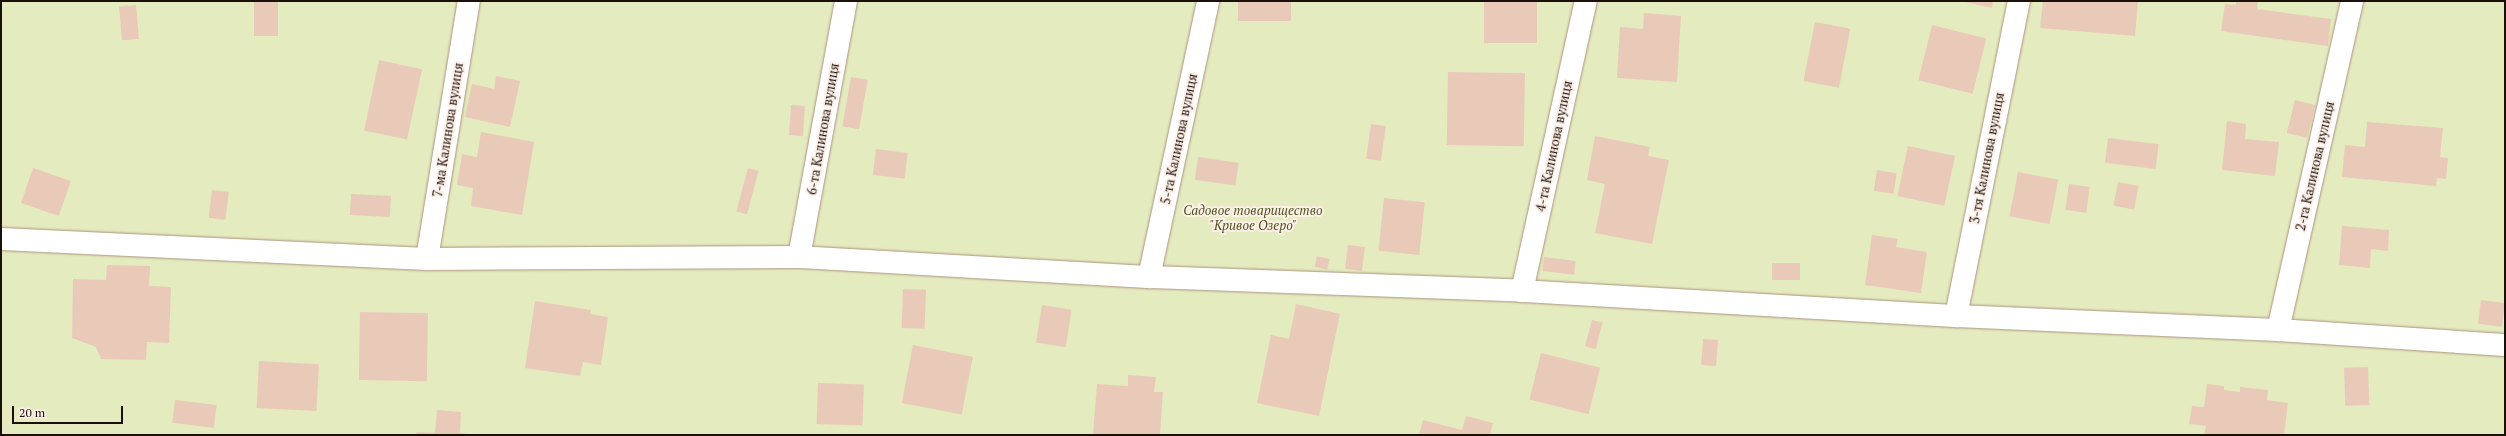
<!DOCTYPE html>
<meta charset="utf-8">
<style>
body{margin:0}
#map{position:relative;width:2506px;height:436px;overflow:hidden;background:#fdf0e9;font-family:"PT Serif",serif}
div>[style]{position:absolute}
.green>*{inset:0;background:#e4ebbe;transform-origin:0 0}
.building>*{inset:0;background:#e9cab9;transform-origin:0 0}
.roads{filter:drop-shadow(0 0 1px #ae9181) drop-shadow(0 0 1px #ae9181)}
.minor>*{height:22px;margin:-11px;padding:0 11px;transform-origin:11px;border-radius:11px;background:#fff}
span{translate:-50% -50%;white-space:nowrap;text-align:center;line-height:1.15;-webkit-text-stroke:4px #fdf0e9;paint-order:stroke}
.street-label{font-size:13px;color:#1a0f09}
.park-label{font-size:13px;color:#4e531d;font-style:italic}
.frame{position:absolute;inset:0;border:2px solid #1a0f09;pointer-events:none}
.scale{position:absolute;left:12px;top:406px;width:111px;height:18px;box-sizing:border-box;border:2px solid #1a0f09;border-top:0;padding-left:5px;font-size:12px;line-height:14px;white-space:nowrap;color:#1a0f09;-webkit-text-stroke:3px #fdf0e9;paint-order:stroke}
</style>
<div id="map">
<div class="green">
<div style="left:1px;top:1px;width:2504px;height:434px"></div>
</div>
<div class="building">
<div style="left:254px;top:1px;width:24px;height:35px"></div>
<div style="left:1238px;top:1px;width:53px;height:20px"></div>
<div style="left:1484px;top:1px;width:53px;height:42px"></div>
<div style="clip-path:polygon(1961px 1px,1993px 1px,1992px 8px)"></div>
<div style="clip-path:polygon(2043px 1px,2138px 1px,2135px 36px,2040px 28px)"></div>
<div style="clip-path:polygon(2236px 1px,2258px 1px,2257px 9px,2331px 19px,2328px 46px,2221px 31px,2225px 4px,2236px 5px)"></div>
<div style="left:136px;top:5px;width:34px;height:17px;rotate:85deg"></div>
<div style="clip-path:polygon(1644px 13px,1681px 16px,1677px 82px,1617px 78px,1620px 27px,1643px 29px)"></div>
<div style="left:1815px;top:22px;width:36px;height:60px;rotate:11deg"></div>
<div style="left:1932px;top:25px;width:56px;height:57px;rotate:14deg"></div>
<div style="left:379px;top:60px;width:44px;height:72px;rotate:12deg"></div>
<div style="left:1448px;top:72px;width:77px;height:73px;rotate:1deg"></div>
<div style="clip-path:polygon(496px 76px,520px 81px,510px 127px,465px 117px,472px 84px,494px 89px)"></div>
<div style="left:851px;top:77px;width:17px;height:50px;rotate:10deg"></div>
<div style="left:2295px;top:100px;width:21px;height:34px;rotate:14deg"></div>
<div style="left:791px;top:105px;width:14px;height:30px;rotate:4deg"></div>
<div style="clip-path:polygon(2227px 121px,2246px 124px,2245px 139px,2279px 142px,2275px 176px,2222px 170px)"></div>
<div style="clip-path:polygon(2367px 122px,2443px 128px,2440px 157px,2448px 158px,2446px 179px,2437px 178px,2436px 186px,2342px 177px,2345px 145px,2365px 147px)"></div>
<div style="left:1371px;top:124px;width:15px;height:35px;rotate:8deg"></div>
<div style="clip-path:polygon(481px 132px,534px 142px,522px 215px,471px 206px,473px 188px,457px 185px,462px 154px,477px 157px)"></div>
<div style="clip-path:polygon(1595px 136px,1650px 147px,1648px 156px,1669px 160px,1652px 244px,1595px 233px,1605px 184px,1587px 180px)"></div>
<div style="left:2108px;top:138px;width:51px;height:25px;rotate:7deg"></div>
<div style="left:1908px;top:146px;width:48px;height:51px;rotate:12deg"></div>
<div style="left:876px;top:149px;width:32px;height:26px;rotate:7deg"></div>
<div style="left:1198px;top:157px;width:41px;height:23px;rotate:8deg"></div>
<div style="left:33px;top:168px;width:40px;height:37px;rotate:19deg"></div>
<div style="left:748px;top:168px;width:11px;height:45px;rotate:15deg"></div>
<div style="left:1877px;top:170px;width:20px;height:21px;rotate:9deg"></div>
<div style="left:2018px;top:172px;width:41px;height:45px;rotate:11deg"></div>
<div style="left:2118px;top:182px;width:21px;height:24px;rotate:11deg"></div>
<div style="left:2069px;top:184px;width:21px;height:26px;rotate:8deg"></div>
<div style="left:212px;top:190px;width:17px;height:28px;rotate:7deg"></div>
<div style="left:351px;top:194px;width:40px;height:21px;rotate:3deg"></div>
<div style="left:1384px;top:198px;width:41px;height:53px;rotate:6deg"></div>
<div style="clip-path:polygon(2342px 226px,2389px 230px,2388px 251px,2371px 249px,2370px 268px,2339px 265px)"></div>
<div style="clip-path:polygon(1872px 235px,1898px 239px,1896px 247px,1927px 252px,1921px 293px,1865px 285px)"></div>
<div style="left:1348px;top:245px;width:17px;height:24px;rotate:7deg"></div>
<div style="left:1317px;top:256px;width:13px;height:11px;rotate:13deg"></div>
<div style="left:1544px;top:257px;width:32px;height:14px;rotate:7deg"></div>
<div style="left:1772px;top:263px;width:28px;height:17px"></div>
<div style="clip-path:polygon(107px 265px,150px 266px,149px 286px,171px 287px,169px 343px,147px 342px,146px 360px,101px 359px,96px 347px,72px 338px,73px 279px,106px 280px)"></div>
<div style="left:903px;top:289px;width:23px;height:39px;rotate:2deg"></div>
<div style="left:2481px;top:300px;width:24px;height:24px;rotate:7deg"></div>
<div style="clip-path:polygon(535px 301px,591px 310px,590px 314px,608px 317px,601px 365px,583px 362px,580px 376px,525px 368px)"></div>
<div style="clip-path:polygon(1296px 304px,1340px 314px,1319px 416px,1257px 403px,1271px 335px,1289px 339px)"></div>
<div style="left:1042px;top:305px;width:30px;height:38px;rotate:9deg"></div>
<div style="left:360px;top:312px;width:68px;height:68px;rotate:1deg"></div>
<div style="left:1592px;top:320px;width:11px;height:27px;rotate:15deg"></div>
<div style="left:1703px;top:339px;width:15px;height:26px;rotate:4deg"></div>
<div style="left:913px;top:345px;width:61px;height:59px;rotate:11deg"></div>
<div style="left:1541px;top:353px;width:61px;height:48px;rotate:14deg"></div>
<div style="left:259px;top:361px;width:60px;height:47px;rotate:3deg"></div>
<div style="left:2368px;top:367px;width:38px;height:24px;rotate:88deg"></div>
<div style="clip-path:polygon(1128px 375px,1156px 377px,1154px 392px,1163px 392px,1160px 435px,1093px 434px,1097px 384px,1128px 386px)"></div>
<div style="left:818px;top:383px;width:46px;height:41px;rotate:2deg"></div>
<div style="clip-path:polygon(2207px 384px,2224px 386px,2224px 390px,2240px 392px,2240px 387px,2268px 390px,2267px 400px,2288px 403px,2284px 435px,2204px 435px,2206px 426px,2189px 424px,2192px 406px,2204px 407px)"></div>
<div style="left:175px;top:400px;width:42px;height:23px;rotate:7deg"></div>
<div style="clip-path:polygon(437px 410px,461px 412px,460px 433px,479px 435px,416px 435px,417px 432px,435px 433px)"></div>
<div style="clip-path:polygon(1466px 416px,1493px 423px,1490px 435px,1419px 435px,1423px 420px,1462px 430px)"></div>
</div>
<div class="roads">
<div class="minor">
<div style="left:1px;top:239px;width:426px;rotate:2.7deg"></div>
<div style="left:427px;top:259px;width:372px;rotate:-0.3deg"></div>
<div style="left:799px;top:257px;width:351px;rotate:3.3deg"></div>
<div style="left:1149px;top:277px;width:373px;rotate:2.1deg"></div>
<div style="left:1522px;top:291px;width:435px;rotate:3.3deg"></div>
<div style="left:1956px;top:316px;width:322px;rotate:2.5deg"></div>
<div style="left:2278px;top:330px;width:227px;rotate:3.8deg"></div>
<div style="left:799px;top:257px;width:260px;rotate:-79.6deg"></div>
<div style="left:427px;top:259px;width:261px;rotate:-80.8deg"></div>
<div style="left:1149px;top:277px;width:282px;rotate:-77.9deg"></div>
<div style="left:1522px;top:291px;width:297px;rotate:-77.6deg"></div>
<div style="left:1956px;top:316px;width:321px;rotate:-78.7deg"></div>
<div style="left:2278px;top:330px;width:337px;rotate:-77.3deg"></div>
</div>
</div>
<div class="street-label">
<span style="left:823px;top:129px;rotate:-80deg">6-та Калинова вулиця</span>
<span style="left:448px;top:130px;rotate:-81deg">7-ма Калинова вулиця</span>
<span style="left:1179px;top:139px;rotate:-78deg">5-та Калинова вулиця</span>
<span style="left:1554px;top:146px;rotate:-78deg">4-та Калинова вулиця</span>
<span style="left:1987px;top:158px;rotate:-79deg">3-тя Калинова вулиця</span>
<span style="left:2315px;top:166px;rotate:-77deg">2-га Калинова вулиця</span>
</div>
<div class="park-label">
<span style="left:1253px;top:218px">Садовое товарищество<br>"Кривое Озеро"</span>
</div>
<div class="frame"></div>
<div class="scale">20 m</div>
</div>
